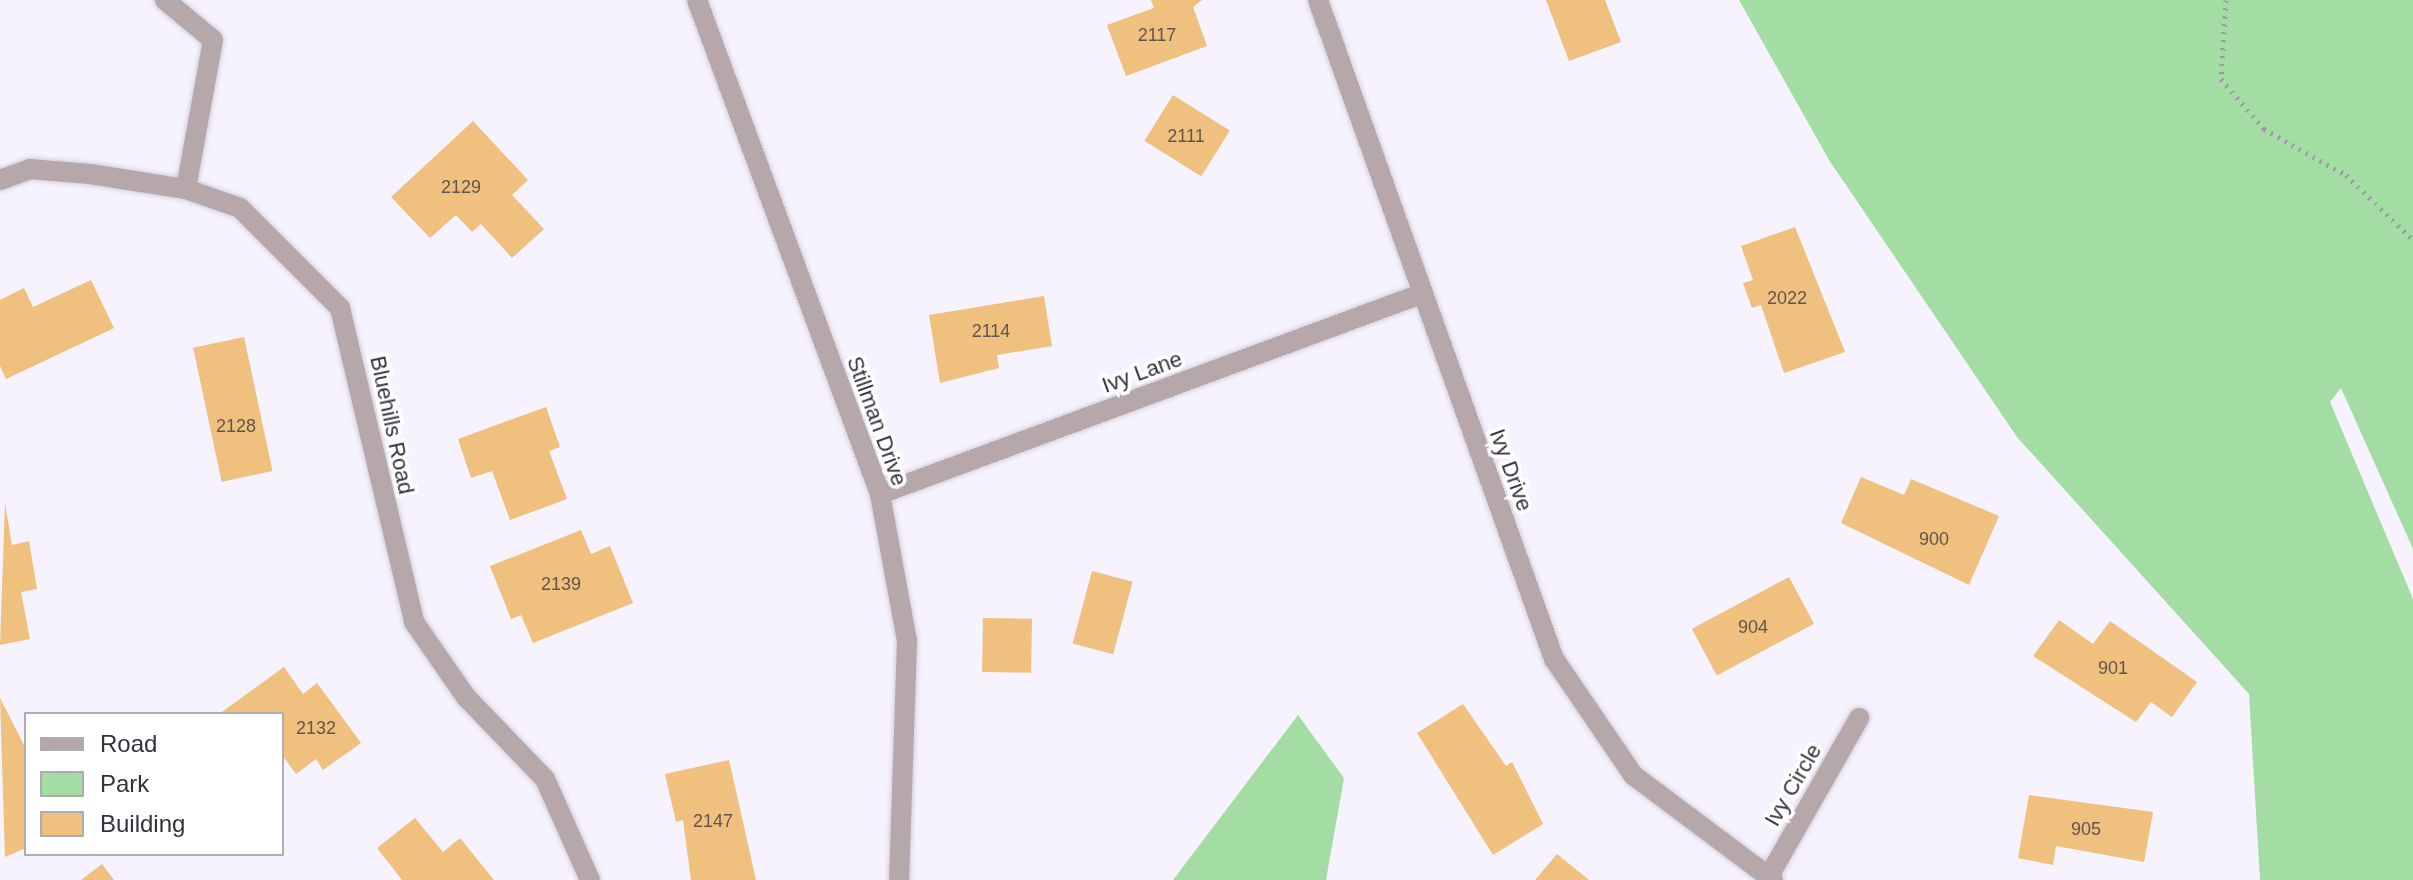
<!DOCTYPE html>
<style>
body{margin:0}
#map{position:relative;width:2413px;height:880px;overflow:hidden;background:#f6f2fe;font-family:Arial,sans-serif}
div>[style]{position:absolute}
.green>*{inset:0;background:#a3dda4}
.building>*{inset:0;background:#efc07e;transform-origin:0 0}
.path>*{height:5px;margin-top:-2.5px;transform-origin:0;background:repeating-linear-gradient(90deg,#9d99a4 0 2px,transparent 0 8px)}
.roads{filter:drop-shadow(0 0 2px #d3cfdb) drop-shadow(0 0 2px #d3cfdb)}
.minor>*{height:20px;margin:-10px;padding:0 10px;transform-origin:10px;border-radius:10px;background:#b5a7aa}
span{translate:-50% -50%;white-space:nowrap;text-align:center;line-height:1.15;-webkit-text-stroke:7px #fff;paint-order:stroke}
.number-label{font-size:18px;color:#64554c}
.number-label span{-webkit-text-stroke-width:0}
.street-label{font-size:22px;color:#35313c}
.legend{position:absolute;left:24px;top:712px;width:260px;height:144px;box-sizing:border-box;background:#fff;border:2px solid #aeadb1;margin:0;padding:10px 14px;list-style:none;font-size:24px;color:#35313c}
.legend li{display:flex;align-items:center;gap:16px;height:40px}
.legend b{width:40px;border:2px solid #aeadb1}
</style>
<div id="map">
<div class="green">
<div style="clip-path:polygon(1739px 0,2413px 0,2413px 549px,2341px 388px,2330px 402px,2413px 599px,2413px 880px,2260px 880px,2249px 694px,2017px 437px,1829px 160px)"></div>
<div style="clip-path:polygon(1298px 715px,1344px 778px,1326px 880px,1173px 880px)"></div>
</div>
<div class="building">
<div style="clip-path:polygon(1151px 0,1202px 0,1193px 7px,1207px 46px,1126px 76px,1107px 25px,1154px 8px)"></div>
<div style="clip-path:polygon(1546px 0,1605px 0,1621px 42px,1569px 61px)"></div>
<div style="left:1173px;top:95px;width:67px;height:54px;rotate:32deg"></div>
<div style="clip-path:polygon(473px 121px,528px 180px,512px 195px,544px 229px,512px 258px,481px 224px,472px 232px,456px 215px,430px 238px,391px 197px)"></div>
<div style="clip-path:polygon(1795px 227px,1845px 352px,1784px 373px,1761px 305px,1752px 308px,1743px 283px,1753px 280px,1741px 246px)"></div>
<div style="clip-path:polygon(91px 280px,114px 328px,6px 379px,0 366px,0 300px,24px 288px,33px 307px)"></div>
<div style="clip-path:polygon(1044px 296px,1052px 346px,997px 355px,999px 368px,940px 383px,929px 315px)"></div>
<div style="left:244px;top:337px;width:137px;height:52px;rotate:78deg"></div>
<div style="clip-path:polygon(546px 407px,560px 447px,549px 451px,567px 499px,510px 520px,492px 471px,471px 478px,458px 439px)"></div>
<div style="clip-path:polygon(1861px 477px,1904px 495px,1911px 479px,1999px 516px,1969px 585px,1841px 523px)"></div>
<div style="clip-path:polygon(5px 503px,12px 545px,29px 541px,37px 589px,21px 592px,30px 639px,0 645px)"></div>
<div style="clip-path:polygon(581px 530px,591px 554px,610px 546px,633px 603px,533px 643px,521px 615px,511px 619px,490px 566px)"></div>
<div style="left:1092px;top:571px;width:42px;height:75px;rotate:15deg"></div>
<div style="left:1789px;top:577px;width:53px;height:110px;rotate:62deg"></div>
<div style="left:983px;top:618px;width:49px;height:54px;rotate:1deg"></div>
<div style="clip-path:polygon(2059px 620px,2093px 644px,2110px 621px,2197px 682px,2172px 717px,2151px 702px,2136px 722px,2033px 656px)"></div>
<div style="clip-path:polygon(284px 667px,303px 694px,317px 683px,361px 743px,323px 770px,316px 759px,296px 774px,282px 755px,282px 714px,219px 714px)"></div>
<div style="clip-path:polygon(0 698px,26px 749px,26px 848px,5px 857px)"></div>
<div style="clip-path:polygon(1463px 704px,1506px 766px,1512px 762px,1543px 824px,1493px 855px,1417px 733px)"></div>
<div style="clip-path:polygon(729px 760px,756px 880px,691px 880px,683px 820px,676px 822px,665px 774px)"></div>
<div style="clip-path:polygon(2029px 795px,2153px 812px,2144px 862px,2056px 846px,2053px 865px,2018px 858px)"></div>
<div style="clip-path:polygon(415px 818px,443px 852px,460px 838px,494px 880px,402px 880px,377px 848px)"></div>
<div style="clip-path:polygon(1557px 854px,1589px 880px,1535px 880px)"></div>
<div style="clip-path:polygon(102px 864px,114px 880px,81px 880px)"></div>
</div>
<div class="path">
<div style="left:2226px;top:0;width:79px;rotate:93.6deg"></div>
<div style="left:2221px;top:79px;width:66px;rotate:49.3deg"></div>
<div style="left:2264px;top:129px;width:94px;rotate:29.3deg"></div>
<div style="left:2346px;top:175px;width:93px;rotate:44.1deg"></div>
</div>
<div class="roads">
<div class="minor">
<div style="left:165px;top:0;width:62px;rotate:39.8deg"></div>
<div style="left:213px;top:40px;width:151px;rotate:100.3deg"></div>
<div style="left:697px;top:0;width:527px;rotate:69.67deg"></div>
<div style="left:880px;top:494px;width:149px;rotate:79.6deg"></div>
<div style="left:907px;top:641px;width:239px;rotate:91.9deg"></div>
<div style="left:1318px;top:0;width:700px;rotate:70.3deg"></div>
<div style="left:1554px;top:659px;width:140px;rotate:55.7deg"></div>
<div style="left:1633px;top:775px;width:175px;rotate:36.9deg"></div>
<div style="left:0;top:180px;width:32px;rotate:-20deg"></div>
<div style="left:30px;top:169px;width:60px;rotate:4.8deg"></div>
<div style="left:90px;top:174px;width:97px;rotate:8.9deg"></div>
<div style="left:186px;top:189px;width:57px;rotate:19.4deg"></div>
<div style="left:240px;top:208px;width:141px;rotate:45deg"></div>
<div style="left:340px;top:308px;width:323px;rotate:76.7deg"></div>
<div style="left:414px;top:622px;width:91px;rotate:55.3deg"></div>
<div style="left:466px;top:697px;width:114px;rotate:46.1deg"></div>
<div style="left:545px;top:779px;width:111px;rotate:66deg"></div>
<div style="left:880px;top:494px;width:577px;rotate:-20.29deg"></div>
<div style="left:1769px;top:876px;width:182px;rotate:-60.3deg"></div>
</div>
</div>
<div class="number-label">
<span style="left:1157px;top:35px">2117</span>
<span style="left:1186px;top:136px">2111</span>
<span style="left:461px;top:187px">2129</span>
<span style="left:1787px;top:298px">2022</span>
<span style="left:991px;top:331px">2114</span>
<span style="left:236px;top:426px">2128</span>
<span style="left:1934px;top:539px">900</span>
<span style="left:561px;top:584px">2139</span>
<span style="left:1753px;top:627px">904</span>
<span style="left:2113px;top:668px">901</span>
<span style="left:316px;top:728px">2132</span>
<span style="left:713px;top:821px">2147</span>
<span style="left:2086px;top:829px">905</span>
</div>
<div class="street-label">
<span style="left:1142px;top:372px;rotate:-20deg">Ivy Lane</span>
<span style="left:877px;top:421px;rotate:70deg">Stillman Drive</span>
<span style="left:392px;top:425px;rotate:78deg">Bluehills Road</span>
<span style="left:1511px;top:470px;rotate:70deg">Ivy Drive</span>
<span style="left:1793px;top:785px;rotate:-60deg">Ivy Circle</span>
</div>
<ul class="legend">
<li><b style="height:10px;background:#b5a7aa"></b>Road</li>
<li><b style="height:22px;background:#a3dda4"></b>Park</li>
<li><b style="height:22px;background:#efc07e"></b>Building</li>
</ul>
</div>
